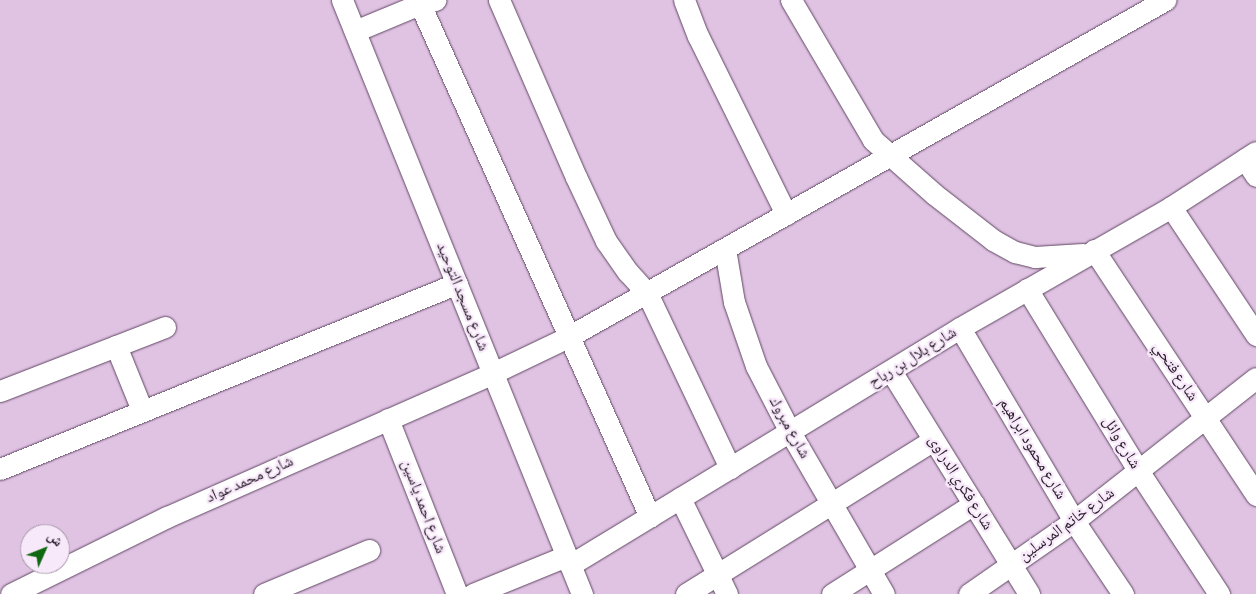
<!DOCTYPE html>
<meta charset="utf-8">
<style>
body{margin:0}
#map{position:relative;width:1256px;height:594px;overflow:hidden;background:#e0c3e3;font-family:"Sofia Sans Condensed","Noto Naskh Arabic",sans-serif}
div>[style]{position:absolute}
.roads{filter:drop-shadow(0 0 1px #604763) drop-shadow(0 0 1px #604763)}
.minor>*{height:21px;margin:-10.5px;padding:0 10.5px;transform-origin:10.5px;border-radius:10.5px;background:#fff}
span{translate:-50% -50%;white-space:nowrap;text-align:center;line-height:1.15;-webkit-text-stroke:4.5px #f8e9fa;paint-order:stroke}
.street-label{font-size:16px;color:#261b27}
.north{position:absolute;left:20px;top:524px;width:50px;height:50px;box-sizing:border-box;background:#f8e9fa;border:1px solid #a497a6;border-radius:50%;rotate:46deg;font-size:14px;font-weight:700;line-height:20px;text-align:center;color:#261b27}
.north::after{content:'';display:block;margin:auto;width:18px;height:22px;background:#0f6810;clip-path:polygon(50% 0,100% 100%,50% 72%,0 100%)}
</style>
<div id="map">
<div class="roads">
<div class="minor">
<div style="left:342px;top:0;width:641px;rotate:68deg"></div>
<div style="left:499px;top:0;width:193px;rotate:66.5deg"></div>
<div style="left:576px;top:177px;width:71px;rotate:64.9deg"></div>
<div style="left:606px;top:241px;width:38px;rotate:55deg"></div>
<div style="left:628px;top:272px;width:28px;rotate:48deg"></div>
<div style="left:647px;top:293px;width:194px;rotate:64.6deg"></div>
<div style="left:684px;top:0;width:39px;rotate:69deg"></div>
<div style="left:698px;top:36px;width:199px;rotate:63.7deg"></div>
<div style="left:791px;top:0;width:162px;rotate:59.6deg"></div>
<div style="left:873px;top:140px;width:81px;rotate:41.5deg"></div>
<div style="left:934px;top:194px;width:75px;rotate:37.9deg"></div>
<div style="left:993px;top:240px;width:25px;rotate:29deg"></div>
<div style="left:1015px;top:252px;width:21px;rotate:14deg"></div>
<div style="left:1035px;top:257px;width:48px;rotate:-3.6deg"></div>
<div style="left:420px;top:4px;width:562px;rotate:65.85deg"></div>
<div style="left:355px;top:31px;width:70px;rotate:-22.6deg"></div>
<div style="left:420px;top:4px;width:16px;rotate:-15deg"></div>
<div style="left:1245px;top:159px;width:20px;rotate:57deg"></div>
<div style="left:1171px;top:207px;width:154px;rotate:56.4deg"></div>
<div style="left:725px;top:249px;width:54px;rotate:80.4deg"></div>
<div style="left:734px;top:302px;width:68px;rotate:71deg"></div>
<div style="left:756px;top:366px;width:74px;rotate:62.7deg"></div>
<div style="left:790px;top:432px;width:187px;rotate:59.9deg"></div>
<div style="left:1094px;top:250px;width:294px;rotate:56.5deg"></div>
<div style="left:1027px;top:289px;width:215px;rotate:58.5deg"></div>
<div style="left:1139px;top:472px;width:146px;rotate:56.7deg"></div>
<div style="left:960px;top:328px;width:224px;rotate:59.4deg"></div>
<div style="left:1074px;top:521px;width:88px;rotate:56.1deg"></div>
<div style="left:116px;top:346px;width:69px;rotate:67.9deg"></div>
<div style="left:891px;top:371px;width:262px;rotate:58.2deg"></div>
<div style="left:0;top:391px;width:177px;rotate:-21.2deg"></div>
<div style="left:388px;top:419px;width:188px;rotate:68.5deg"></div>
<div style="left:0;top:469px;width:493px;rotate:-22.1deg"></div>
<div style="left:680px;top:498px;width:107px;rotate:63.9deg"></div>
<div style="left:570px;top:565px;width:456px;rotate:-31.3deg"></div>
<div style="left:960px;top:328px;width:243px;rotate:-29.8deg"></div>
<div style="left:1171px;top:207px;width:101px;rotate:-32.9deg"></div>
<div style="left:11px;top:594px;width:174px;rotate:-26.3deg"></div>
<div style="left:167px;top:517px;width:356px;rotate:-23.8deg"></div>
<div style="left:493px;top:373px;width:83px;rotate:-25.6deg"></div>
<div style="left:568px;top:337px;width:686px;rotate:-29.44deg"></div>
<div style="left:264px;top:594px;width:114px;rotate:-22.7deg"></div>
<div style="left:473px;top:594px;width:100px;rotate:-22.2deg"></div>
<div style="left:686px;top:594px;width:291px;rotate:-31.9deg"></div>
<div style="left:832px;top:594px;width:168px;rotate:-32.4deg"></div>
<div style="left:969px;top:594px;width:128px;rotate:-34.8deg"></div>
<div style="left:1074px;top:521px;width:231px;rotate:-38.2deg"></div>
</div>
</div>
<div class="street-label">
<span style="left:462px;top:297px;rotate:68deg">شارع مسجد التوحيد</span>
<span style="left:913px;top:358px;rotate:-32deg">شارع بلال بن رباح</span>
<span style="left:1175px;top:372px;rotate:56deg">شارع فتحي</span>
<span style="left:789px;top:428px;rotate:61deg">شارع مبروك</span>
<span style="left:1121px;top:443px;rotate:59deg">شارع وائل</span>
<span style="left:1032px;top:449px;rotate:59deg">شارع محمود ابراهيم</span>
<span style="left:250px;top:480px;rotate:-24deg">شارع محمد عواد</span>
<span style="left:960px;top:483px;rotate:58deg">شارع فكري الدراوى</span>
<span style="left:423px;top:507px;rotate:69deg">شارع احمد ياسين</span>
<span style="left:1067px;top:525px;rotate:-36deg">شارع خاتم المرسلين</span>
</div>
<div class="north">ش</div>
</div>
